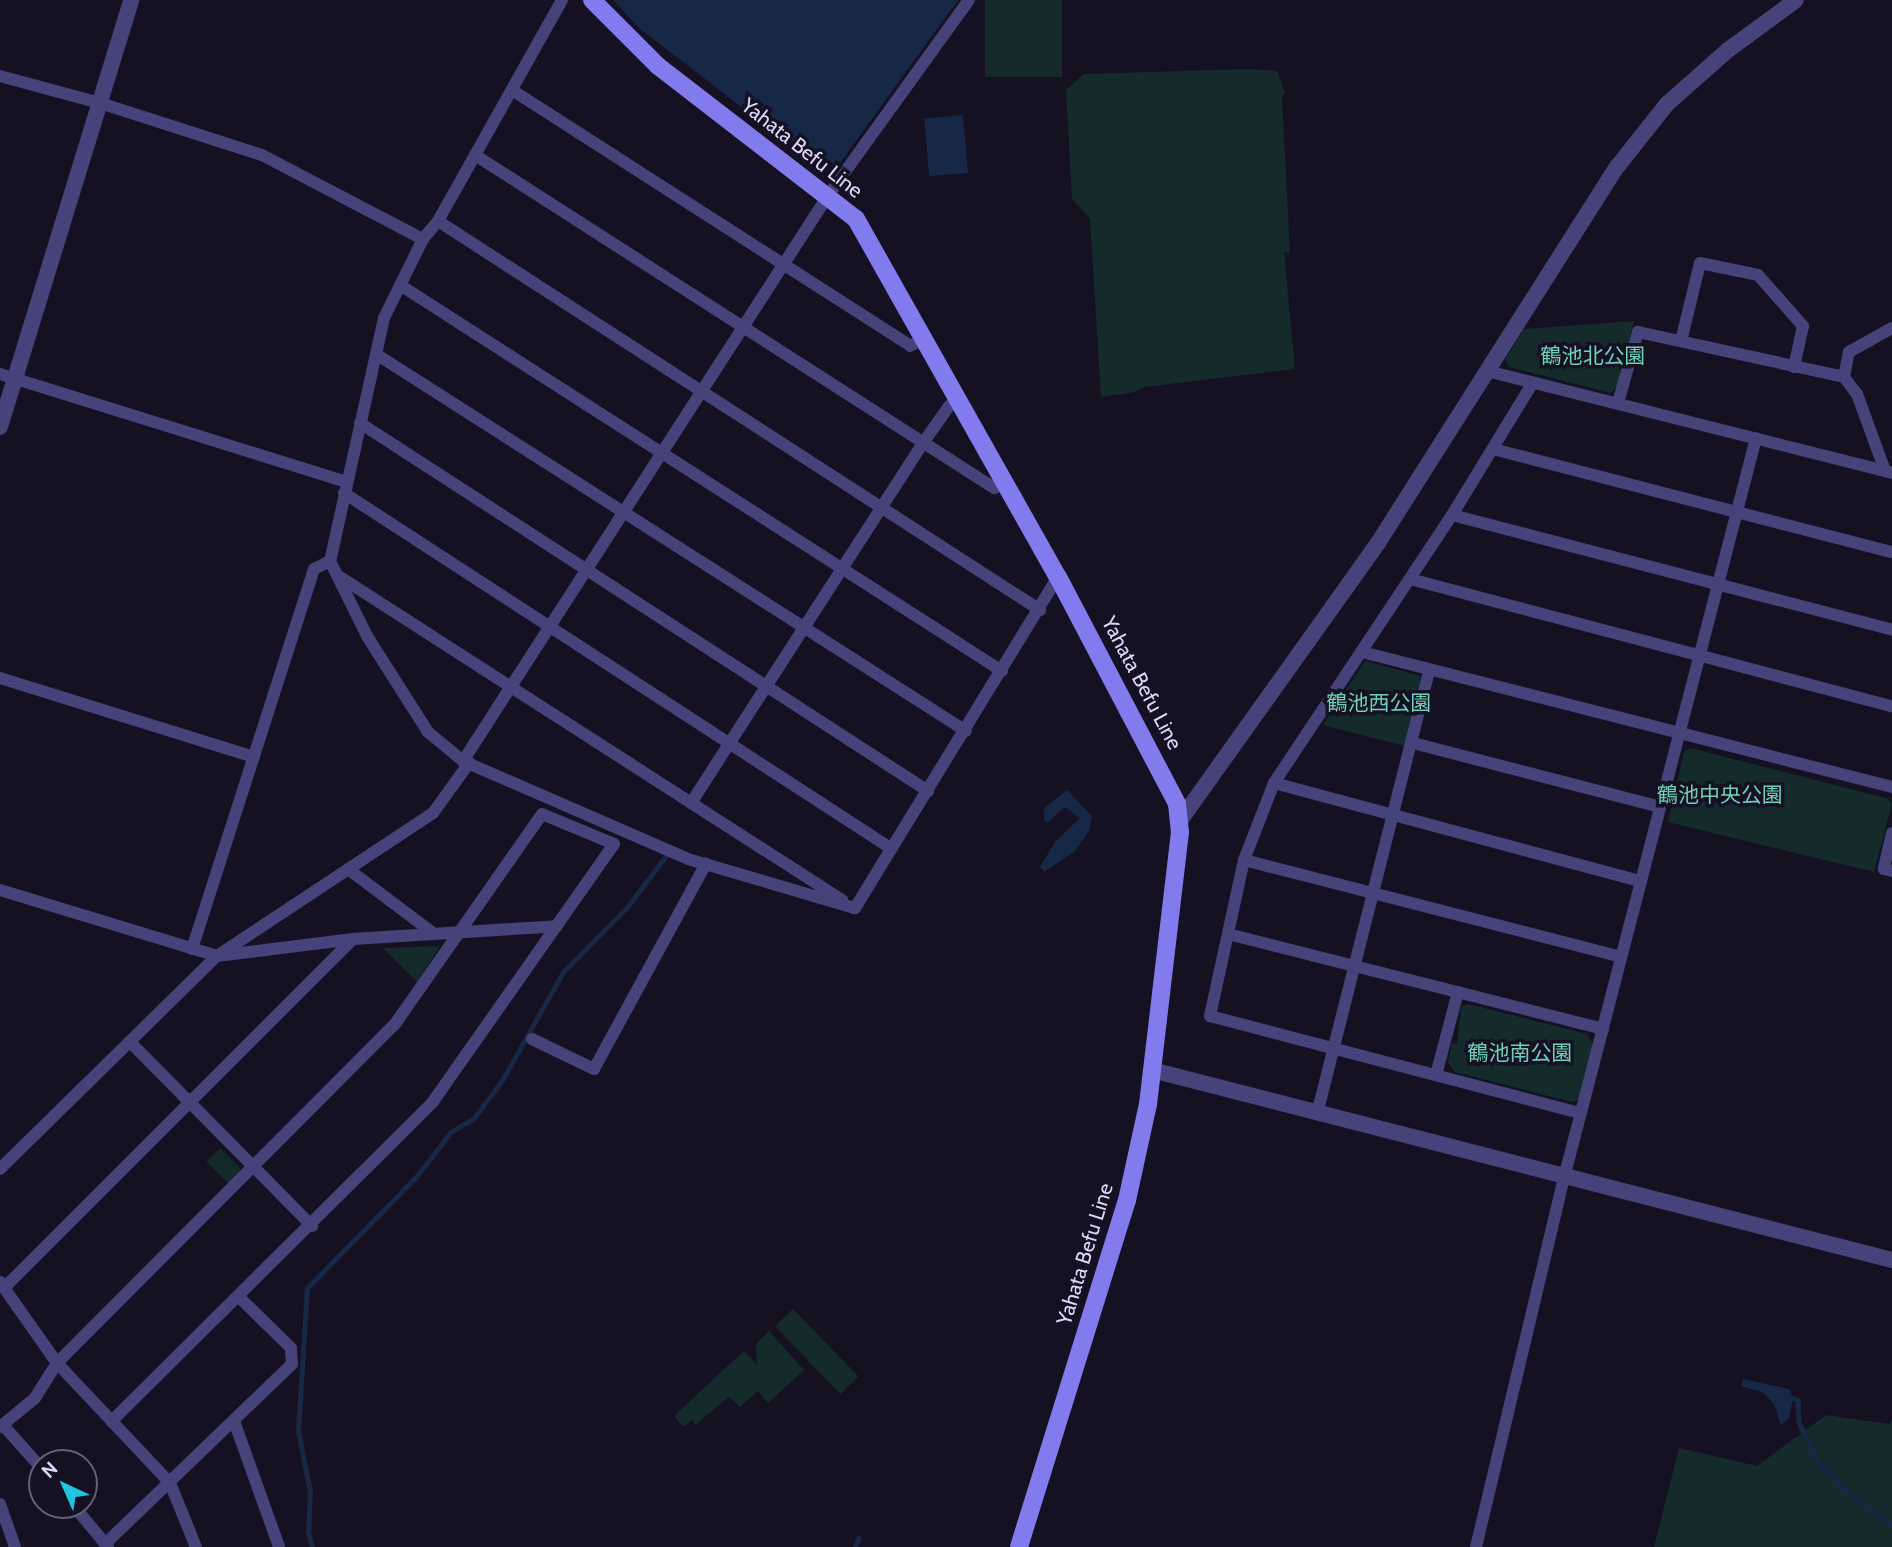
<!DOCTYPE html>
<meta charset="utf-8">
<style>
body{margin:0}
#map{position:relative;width:1892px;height:1547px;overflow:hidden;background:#151122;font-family:Cabin,"Noto Sans JP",sans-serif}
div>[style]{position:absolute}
.green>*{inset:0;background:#152b2b;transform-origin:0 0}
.water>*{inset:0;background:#172846;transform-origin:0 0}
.stream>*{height:4.5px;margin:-2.25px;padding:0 2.25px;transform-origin:2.25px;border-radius:2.25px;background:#172846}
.minor>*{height:12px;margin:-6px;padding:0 6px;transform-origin:6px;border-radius:6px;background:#46427a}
.tertiary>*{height:16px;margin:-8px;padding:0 8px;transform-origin:8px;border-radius:8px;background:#46427a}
.secondary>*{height:18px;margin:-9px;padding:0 9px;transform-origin:9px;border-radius:9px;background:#827bed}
span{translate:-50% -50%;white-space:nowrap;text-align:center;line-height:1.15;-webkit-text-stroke:7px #151122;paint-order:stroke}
.street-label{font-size:21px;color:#dcd7f9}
.park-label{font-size:21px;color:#6dd0ba}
.north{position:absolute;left:28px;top:1449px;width:70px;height:70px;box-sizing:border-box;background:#151122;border:2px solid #656078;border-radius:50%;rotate:316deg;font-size:19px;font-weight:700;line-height:28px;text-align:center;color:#dcd7f9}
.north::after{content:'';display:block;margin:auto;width:24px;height:32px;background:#1fc5de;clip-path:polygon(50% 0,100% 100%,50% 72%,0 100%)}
</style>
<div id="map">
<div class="green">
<div style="left:985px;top:0;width:77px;height:77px"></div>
<div style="clip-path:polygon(1249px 69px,1277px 71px,1285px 93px,1282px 98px,1290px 253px,1284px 252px,1295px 369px,1144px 387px,1135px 392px,1101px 397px,1090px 219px,1072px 199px,1066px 90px,1084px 74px)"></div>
<div style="clip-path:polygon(1634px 321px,1617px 388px,1611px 393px,1509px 367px,1505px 360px,1524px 329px)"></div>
<div style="clip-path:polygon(1365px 661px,1421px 676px,1405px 746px,1323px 725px)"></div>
<div style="clip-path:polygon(1690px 748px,1886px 798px,1892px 803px,1874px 872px,1668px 822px,1684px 752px)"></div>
<div style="clip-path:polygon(440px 946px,417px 982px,383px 948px)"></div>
<div style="clip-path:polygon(1468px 1004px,1587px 1034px,1593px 1044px,1579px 1099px,1572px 1102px,1455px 1072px,1448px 1063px,1452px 1043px,1457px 1044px,1461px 1007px)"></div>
<div style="left:220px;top:1148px;width:30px;height:19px;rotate:45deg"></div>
<div style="left:793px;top:1309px;width:94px;height:25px;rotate:46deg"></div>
<div style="clip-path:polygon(769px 1331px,804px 1370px,768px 1403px,758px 1391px,740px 1407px,729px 1397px,695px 1425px,692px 1420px,683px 1427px,675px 1417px,678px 1412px,744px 1351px,757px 1365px,756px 1344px)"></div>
<div style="clip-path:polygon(1826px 1415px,1889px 1424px,1892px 1420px,1892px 1547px,1654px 1547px,1679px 1448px,1757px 1466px)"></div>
</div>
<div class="water">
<div style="clip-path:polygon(613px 0,958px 0,840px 163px,821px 168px,640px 29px)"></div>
<div style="left:963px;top:115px;width:58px;height:39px;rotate:85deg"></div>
<div style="clip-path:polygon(1067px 790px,1092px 816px,1089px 831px,1075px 851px,1044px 872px,1040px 867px,1055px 842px,1080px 818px,1065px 807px,1048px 822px,1044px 820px,1044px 808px)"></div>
<div style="clip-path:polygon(1743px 1379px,1789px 1389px,1793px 1398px,1789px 1418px,1781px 1425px,1774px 1404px,1764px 1393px,1741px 1386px)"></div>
</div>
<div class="stream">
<div style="left:1793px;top:1398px;width:5px;rotate:22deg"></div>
<div style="left:1798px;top:1400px;width:22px;rotate:87deg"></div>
<div style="left:1799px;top:1422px;width:43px;rotate:65.2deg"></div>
<div style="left:1817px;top:1461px;width:49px;rotate:45.8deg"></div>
<div style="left:1851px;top:1496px;width:50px;rotate:34.3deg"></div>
<div style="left:312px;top:1547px;width:15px;rotate:-106deg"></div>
<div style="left:308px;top:1533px;width:41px;rotate:-87.2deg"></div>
<div style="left:310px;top:1492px;width:62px;rotate:-101.1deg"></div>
<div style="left:298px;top:1431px;width:143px;rotate:-86.4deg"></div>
<div style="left:307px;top:1288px;width:156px;rotate:-45.5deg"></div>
<div style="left:416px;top:1177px;width:57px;rotate:-52.1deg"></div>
<div style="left:451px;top:1132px;width:27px;rotate:-31deg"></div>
<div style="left:474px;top:1118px;width:49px;rotate:-53.4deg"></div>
<div style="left:503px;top:1079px;width:123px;rotate:-60.7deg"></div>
<div style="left:563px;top:972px;width:93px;rotate:-45.4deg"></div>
<div style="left:628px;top:906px;width:63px;rotate:-52.8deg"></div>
<div style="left:855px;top:1547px;width:9px;rotate:-69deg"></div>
</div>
<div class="minor">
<div style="left:562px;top:0;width:253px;rotate:119.3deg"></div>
<div style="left:438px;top:221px;width:23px;rotate:130deg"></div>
<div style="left:423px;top:239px;width:88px;rotate:116.3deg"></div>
<div style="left:384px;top:318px;width:249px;rotate:102.5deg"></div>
<div style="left:330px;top:561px;width:84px;rotate:63.7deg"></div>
<div style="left:367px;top:636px;width:114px;rotate:57.6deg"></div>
<div style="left:428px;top:732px;width:45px;rotate:39.6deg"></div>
<div style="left:463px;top:761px;width:245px;rotate:23.5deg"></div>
<div style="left:688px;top:859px;width:174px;rotate:16.4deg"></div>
<div style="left:855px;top:908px;width:388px;rotate:-58.5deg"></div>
<div style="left:0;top:76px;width:104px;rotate:15.1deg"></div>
<div style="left:100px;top:103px;width:170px;rotate:17.8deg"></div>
<div style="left:262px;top:155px;width:182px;rotate:27.6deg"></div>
<div style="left:512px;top:90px;width:473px;rotate:32.7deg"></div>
<div style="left:910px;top:346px;width:17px;rotate:-28deg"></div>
<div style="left:475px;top:155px;width:617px;rotate:32.68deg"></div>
<div style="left:994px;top:488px;width:13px;rotate:-23deg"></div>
<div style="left:438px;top:221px;width:717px;rotate:32.87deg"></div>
<div style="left:400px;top:285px;width:715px;rotate:32.67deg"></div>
<div style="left:1681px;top:341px;width:80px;rotate:-76.3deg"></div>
<div style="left:1700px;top:263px;width:59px;rotate:11.7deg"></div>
<div style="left:1758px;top:275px;width:68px;rotate:48.6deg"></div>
<div style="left:1803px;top:326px;width:42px;rotate:102.4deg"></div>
<div style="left:376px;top:354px;width:700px;rotate:32.58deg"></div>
<div style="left:1487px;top:371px;width:418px;rotate:14.1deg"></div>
<div style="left:0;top:374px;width:363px;rotate:17.3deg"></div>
<div style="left:1844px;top:377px;width:25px;rotate:-79deg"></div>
<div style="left:1849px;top:352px;width:49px;rotate:-29.2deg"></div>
<div style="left:1532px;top:384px;width:153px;rotate:121.4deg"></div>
<div style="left:1452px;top:515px;width:322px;rotate:123.6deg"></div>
<div style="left:1274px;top:783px;width:83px;rotate:111.3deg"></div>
<div style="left:1244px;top:860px;width:160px;rotate:102.3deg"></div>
<div style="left:1210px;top:1016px;width:383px;rotate:14.7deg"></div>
<div style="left:1618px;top:403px;width:74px;rotate:-74.3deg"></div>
<div style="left:1638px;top:332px;width:211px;rotate:12.3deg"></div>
<div style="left:1844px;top:377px;width:21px;rotate:53deg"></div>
<div style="left:1857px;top:394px;width:82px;rotate:70deg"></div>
<div style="left:360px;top:423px;width:677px;rotate:32.94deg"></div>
<div style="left:1493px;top:449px;width:412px;rotate:14.5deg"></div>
<div style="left:344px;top:493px;width:653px;rotate:33.01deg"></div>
<div style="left:1452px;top:515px;width:455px;rotate:14.6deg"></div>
<div style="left:337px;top:575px;width:601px;rotate:32.76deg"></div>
<div style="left:1410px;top:579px;width:498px;rotate:14.8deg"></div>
<div style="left:1362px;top:652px;width:547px;rotate:14.29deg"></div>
<div style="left:0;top:678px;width:266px;rotate:17.3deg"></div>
<div style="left:1413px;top:743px;width:255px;rotate:14.5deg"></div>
<div style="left:463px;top:761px;width:675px;rotate:-57.16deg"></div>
<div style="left:829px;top:194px;width:239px;rotate:-54.2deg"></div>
<div style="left:1274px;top:783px;width:380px;rotate:15deg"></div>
<div style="left:691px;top:803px;width:428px;rotate:-57.2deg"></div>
<div style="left:923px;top:443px;width:45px;rotate:-54.9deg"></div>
<div style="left:949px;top:406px;width:12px;rotate:-35deg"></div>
<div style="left:1892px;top:833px;width:37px;rotate:103deg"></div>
<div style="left:1884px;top:869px;width:8px;rotate:14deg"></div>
<div style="left:1244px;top:860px;width:389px;rotate:14.4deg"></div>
<div style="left:348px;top:869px;width:106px;rotate:37deg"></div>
<div style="left:0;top:890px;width:227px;rotate:16.9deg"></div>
<div style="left:217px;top:956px;width:137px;rotate:-7.1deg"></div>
<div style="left:353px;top:939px;width:204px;rotate:-3.6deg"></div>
<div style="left:1228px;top:934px;width:387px;rotate:14.2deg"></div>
<div style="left:192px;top:949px;width:399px;rotate:-72.2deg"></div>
<div style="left:314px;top:569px;width:18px;rotate:-27deg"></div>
<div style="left:532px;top:1039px;width:69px;rotate:25.8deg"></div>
<div style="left:594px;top:1069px;width:234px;rotate:-61.4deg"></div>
<div style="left:130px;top:1042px;width:259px;rotate:45.3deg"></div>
<div style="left:1436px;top:1075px;width:86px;rotate:-75.2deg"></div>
<div style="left:1318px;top:1110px;width:454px;rotate:-75.8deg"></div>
<div style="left:0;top:1169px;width:304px;rotate:-44.5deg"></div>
<div style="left:217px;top:956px;width:259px;rotate:-33.5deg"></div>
<div style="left:433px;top:813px;width:62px;rotate:-54.2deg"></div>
<div style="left:0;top:1282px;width:99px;rotate:54.9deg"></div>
<div style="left:57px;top:1363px;width:165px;rotate:46.7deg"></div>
<div style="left:170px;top:1483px;width:69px;rotate:67.9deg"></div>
<div style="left:4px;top:1288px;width:494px;rotate:-45deg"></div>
<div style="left:234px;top:1421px;width:134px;rotate:70.3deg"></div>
<div style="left:3px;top:1425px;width:59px;rotate:48.4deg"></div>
<div style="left:0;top:1427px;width:45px;rotate:-39.6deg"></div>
<div style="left:35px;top:1398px;width:41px;rotate:-57.8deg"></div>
<div style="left:57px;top:1363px;width:479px;rotate:-45.1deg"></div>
<div style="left:395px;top:1024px;width:256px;rotate:-55deg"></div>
<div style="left:542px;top:814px;width:78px;rotate:22.6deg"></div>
<div style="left:614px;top:844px;width:315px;rotate:125.1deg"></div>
<div style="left:433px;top:1102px;width:453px;rotate:135.2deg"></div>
<div style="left:0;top:1504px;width:46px;rotate:70.8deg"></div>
<div style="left:73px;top:1505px;width:55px;rotate:50.2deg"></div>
<div style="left:106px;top:1543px;width:258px;rotate:-43.9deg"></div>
<div style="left:292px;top:1364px;width:16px;rotate:-94deg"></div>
<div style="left:291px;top:1348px;width:73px;rotate:-135.6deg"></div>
<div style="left:1476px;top:1547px;width:383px;rotate:-76.6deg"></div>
<div style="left:1565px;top:1174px;width:760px;rotate:-75.45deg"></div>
</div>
<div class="tertiary">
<div style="left:0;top:427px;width:447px;rotate:-72.9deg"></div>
<div style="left:1179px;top:822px;width:343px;rotate:-54.5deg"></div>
<div style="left:1378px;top:543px;width:446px;rotate:-57.6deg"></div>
<div style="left:1617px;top:167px;width:80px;rotate:-51.6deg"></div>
<div style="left:1667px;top:104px;width:81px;rotate:-41.5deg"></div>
<div style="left:1728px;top:50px;width:84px;rotate:-36.3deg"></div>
<div style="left:1152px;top:1070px;width:764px;rotate:14.4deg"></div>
</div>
<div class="secondary">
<div style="left:592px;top:0;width:93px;rotate:45deg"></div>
<div style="left:658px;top:66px;width:250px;rotate:37.7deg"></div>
<div style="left:856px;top:219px;width:411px;rotate:60.6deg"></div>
<div style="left:1058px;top:577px;width:256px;rotate:62.3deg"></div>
<div style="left:1177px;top:804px;width:28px;rotate:84deg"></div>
<div style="left:1180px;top:832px;width:274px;rotate:96.7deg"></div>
<div style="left:1148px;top:1104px;width:98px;rotate:102.3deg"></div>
<div style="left:1127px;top:1200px;width:363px;rotate:107.3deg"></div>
</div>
<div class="street-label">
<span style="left:802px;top:148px;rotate:38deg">Yahata Befu Line</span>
<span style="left:1142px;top:683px;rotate:62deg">Yahata Befu Line</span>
<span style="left:1085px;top:1254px;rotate:-73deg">Yahata Befu Line</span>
</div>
<div class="park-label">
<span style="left:1593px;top:356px">鶴池北公園</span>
<span style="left:1379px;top:703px">鶴池西公園</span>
<span style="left:1720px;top:795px">鶴池中央公園</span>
<span style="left:1520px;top:1053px">鶴池南公園</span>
</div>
<div class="north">N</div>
</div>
